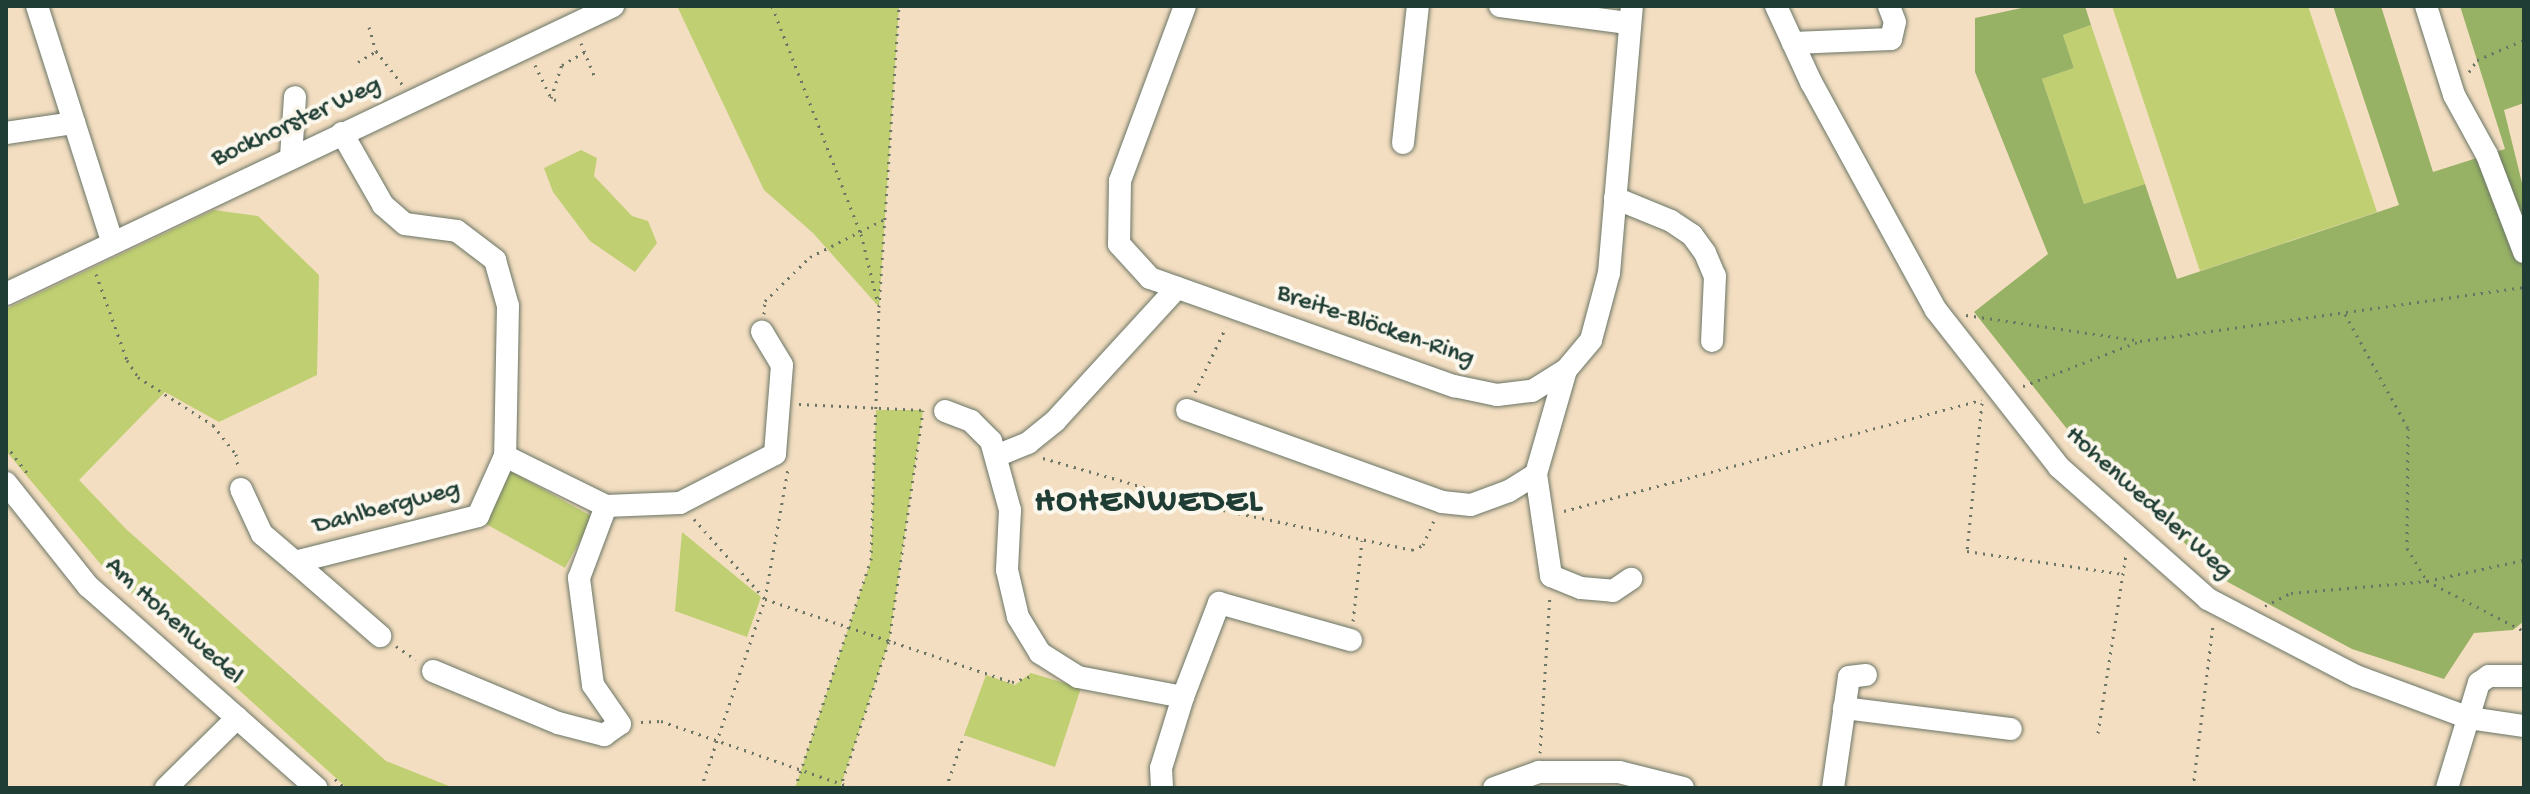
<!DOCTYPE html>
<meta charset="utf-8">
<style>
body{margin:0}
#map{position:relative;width:2530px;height:794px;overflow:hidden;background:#f4dec1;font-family:"Gochi Hand",sans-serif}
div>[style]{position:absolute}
.green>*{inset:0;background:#bfcf72;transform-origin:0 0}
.forest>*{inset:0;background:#97b264}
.path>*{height:3px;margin-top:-1.5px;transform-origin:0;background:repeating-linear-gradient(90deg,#6a7565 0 2px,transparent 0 8px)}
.roads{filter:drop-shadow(0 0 2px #6a7565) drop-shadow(0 0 2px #6a7565)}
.minor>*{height:22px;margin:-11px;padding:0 11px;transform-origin:11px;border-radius:11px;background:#fff}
span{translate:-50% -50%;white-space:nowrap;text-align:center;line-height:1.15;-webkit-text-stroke:8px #fbf7ec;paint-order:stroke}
.street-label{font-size:26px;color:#1f3d34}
.district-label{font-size:34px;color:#1f3d34;font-weight:700;letter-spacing:2px}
.frame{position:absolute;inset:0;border:8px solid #1f3d34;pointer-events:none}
</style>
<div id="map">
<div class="green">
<div style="clip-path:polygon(677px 6px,899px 6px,879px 307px,813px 233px,764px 190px)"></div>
<div style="clip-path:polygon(2112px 6px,2308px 6px,2377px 212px,2200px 271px)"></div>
<div style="clip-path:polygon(2091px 25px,2145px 184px,2084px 204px,2042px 79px,2074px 68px,2063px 35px)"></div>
<div style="clip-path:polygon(581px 150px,597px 158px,594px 176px,632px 216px,648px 221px,657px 243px,635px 272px,590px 241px,553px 192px,544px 168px)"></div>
<div style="clip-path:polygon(214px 210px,258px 216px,319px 275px,317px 375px,219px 422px,165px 392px,79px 480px,126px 529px,386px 761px,454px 788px,347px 788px,103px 567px,6px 451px,6px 309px)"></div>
<div style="clip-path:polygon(876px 410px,923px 410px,889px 641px,840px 788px,795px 788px,871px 560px)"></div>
<div style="left:510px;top:471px;width:95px;height:58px;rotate:29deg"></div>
<div style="clip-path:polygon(682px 532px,761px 597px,747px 637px,675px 611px)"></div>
<div style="clip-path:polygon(1031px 673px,1081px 688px,1055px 767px,964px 735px,986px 675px,1015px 685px)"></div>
</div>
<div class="forest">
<div style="clip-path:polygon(2031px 6px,2085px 6px,2091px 25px,2063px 35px,2074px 68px,2042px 79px,2084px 204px,2145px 184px,2177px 279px,2399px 205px,2333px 6px,2381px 6px,2433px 172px,2505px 149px,2460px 6px,2524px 6px,2524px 103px,2504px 110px,2524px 191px,2524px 621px,2513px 630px,2474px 633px,2444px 679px,2352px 649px,2224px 580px,2079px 444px,1974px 312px,2048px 254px,1975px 72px,1975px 18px)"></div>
</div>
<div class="path">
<div style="left:772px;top:6px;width:245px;rotate:68.7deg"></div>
<div style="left:861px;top:234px;width:72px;rotate:76.3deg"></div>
<div style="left:369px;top:27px;width:25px;rotate:74deg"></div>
<div style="left:376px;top:51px;width:42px;rotate:51.8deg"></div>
<div style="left:581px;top:43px;width:35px;rotate:68deg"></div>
<div style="left:358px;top:62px;width:21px;rotate:-31deg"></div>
<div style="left:535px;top:65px;width:37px;rotate:64deg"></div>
<div style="left:2469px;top:72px;width:14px;rotate:-56deg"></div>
<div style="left:2477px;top:60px;width:51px;rotate:-23.1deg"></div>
<div style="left:556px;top:100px;width:5px;rotate:-158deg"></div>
<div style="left:551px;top:98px;width:35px;rotate:-72deg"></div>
<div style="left:562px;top:65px;width:28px;rotate:-30deg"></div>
<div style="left:96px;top:274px;width:91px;rotate:70.2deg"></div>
<div style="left:127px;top:360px;width:20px;rotate:57deg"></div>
<div style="left:138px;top:377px;width:89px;rotate:32.6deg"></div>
<div style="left:213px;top:425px;width:37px;rotate:52deg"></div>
<div style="left:236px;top:454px;width:14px;rotate:82deg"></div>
<div style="left:764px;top:314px;width:13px;rotate:-86deg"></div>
<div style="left:765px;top:301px;width:63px;rotate:-44.4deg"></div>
<div style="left:810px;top:257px;width:84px;rotate:-26.9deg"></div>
<div style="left:2345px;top:314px;width:130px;rotate:61.1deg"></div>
<div style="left:2408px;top:428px;width:120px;rotate:90.5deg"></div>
<div style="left:2407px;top:548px;width:39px;rotate:59deg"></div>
<div style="left:2427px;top:581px;width:109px;rotate:27.3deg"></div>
<div style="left:1966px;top:315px;width:172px;rotate:8.4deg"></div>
<div style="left:2023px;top:386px;width:125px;rotate:-21deg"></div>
<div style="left:2140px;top:341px;width:388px;rotate:-8deg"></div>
<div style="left:1195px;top:392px;width:72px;rotate:-64.5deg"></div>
<div style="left:1982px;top:403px;width:149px;rotate:95.8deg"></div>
<div style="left:1967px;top:551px;width:158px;rotate:8.4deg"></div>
<div style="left:799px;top:404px;width:124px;rotate:2.8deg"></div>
<div style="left:6px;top:445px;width:36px;rotate:53deg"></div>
<div style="left:1043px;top:458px;width:187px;rotate:16.1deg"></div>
<div style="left:1223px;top:510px;width:193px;rotate:11.9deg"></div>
<div style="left:1412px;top:550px;width:12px;rotate:-24deg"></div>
<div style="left:1423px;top:545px;width:27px;rotate:-66deg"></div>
<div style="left:1564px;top:511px;width:432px;rotate:-14.9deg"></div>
<div style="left:694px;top:519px;width:107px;rotate:48.4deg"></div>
<div style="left:765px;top:599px;width:261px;rotate:18.6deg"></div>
<div style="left:1012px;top:682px;width:24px;rotate:-17deg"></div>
<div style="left:2265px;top:606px;width:29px;rotate:-27deg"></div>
<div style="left:2291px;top:593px;width:137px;rotate:-5deg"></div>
<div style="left:2427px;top:581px;width:99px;rotate:-12.2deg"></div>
<div style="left:1353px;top:621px;width:81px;rotate:-83.6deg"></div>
<div style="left:396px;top:646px;width:24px;rotate:35deg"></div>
<div style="left:641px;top:722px;width:20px;rotate:-3deg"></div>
<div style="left:661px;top:721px;width:203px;rotate:19.2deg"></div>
<div style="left:2098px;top:733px;width:181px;rotate:-81.1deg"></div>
<div style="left:1540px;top:753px;width:157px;rotate:-86.4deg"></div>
<div style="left:335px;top:779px;width:13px;rotate:42deg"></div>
<div style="left:701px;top:788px;width:200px;rotate:-71.3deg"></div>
<div style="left:765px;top:599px;width:132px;rotate:-80deg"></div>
<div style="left:795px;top:788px;width:240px;rotate:-71.6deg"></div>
<div style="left:871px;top:560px;width:253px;rotate:-88.2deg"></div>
<div style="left:879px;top:307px;width:302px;rotate:-86.2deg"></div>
<div style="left:840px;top:788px;width:155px;rotate:-71.6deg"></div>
<div style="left:889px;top:641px;width:233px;rotate:-81.6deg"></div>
<div style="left:946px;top:788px;width:56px;rotate:-71.2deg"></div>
<div style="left:2193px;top:788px;width:164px;rotate:-83deg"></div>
</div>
<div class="roads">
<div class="minor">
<div style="left:37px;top:6px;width:247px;rotate:72.3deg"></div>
<div style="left:1185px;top:6px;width:187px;rotate:110.4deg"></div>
<div style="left:1120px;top:181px;width:63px;rotate:90.9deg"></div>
<div style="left:1119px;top:244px;width:46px;rotate:47.6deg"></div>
<div style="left:1150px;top:278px;width:323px;rotate:19.6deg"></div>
<div style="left:1454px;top:386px;width:44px;rotate:11.8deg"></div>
<div style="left:1497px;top:395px;width:35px;rotate:-7deg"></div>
<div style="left:1532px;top:391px;width:40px;rotate:-32deg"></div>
<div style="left:1566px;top:370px;width:39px;rotate:-50deg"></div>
<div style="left:1591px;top:340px;width:69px;rotate:-75deg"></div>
<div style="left:1609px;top:273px;width:268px;rotate:-85.1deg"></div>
<div style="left:1500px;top:6px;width:129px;rotate:7.6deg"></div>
<div style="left:1776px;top:6px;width:84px;rotate:65.3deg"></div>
<div style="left:1811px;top:82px;width:260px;rotate:61.3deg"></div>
<div style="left:1936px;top:310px;width:199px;rotate:51.9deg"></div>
<div style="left:2059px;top:467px;width:199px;rotate:41.5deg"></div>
<div style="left:2208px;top:599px;width:167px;rotate:27.5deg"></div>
<div style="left:2356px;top:676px;width:121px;rotate:20.4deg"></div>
<div style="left:2469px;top:718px;width:56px;rotate:8.3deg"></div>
<div style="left:2426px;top:6px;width:93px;rotate:72.5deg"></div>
<div style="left:2454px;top:95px;width:68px;rotate:61.2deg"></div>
<div style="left:2487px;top:155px;width:104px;rotate:69.1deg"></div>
<div style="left:1793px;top:43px;width:98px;rotate:-2.3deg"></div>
<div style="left:1891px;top:39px;width:17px;rotate:-77deg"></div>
<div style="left:1895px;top:22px;width:17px;rotate:-111deg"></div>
<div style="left:6px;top:133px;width:69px;rotate:-8.4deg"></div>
<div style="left:342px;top:133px;width:83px;rotate:60.3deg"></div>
<div style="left:383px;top:205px;width:29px;rotate:41deg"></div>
<div style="left:405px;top:224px;width:52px;rotate:7.7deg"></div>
<div style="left:457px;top:231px;width:48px;rotate:37.3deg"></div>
<div style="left:495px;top:260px;width:48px;rotate:74.2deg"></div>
<div style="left:508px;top:306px;width:150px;rotate:91.1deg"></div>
<div style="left:505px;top:456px;width:113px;rotate:26.3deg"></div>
<div style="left:606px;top:506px;width:74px;rotate:-2.3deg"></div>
<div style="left:680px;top:503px;width:107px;rotate:-27.3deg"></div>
<div style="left:775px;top:454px;width:89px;rotate:-85.5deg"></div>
<div style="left:782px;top:365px;width:39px;rotate:-121deg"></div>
<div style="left:1403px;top:143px;width:138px;rotate:-83.8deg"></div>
<div style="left:291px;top:157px;width:60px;rotate:-86.2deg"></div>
<div style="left:1615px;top:198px;width:61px;rotate:22.3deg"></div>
<div style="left:1671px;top:221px;width:25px;rotate:34deg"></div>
<div style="left:1692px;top:235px;width:22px;rotate:54deg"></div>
<div style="left:1705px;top:253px;width:25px;rotate:67deg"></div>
<div style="left:1715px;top:276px;width:65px;rotate:92.6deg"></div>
<div style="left:6px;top:294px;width:672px;rotate:-25.38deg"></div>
<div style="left:1566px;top:370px;width:108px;rotate:106.1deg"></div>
<div style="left:1536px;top:474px;width:103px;rotate:81.6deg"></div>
<div style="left:1551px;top:576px;width:32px;rotate:22deg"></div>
<div style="left:1581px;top:588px;width:32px;rotate:5deg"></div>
<div style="left:1613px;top:591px;width:22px;rotate:-34deg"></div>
<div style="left:1187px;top:410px;width:271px;rotate:19.8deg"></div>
<div style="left:1442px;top:502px;width:29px;rotate:6deg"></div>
<div style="left:1471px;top:505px;width:40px;rotate:-20.2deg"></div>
<div style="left:1509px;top:491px;width:32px;rotate:-32deg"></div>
<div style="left:945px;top:411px;width:28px;rotate:21deg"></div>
<div style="left:971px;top:421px;width:28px;rotate:45deg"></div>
<div style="left:991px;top:441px;width:72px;rotate:74.6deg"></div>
<div style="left:1010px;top:510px;width:60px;rotate:92.9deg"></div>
<div style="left:1007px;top:570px;width:48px;rotate:76.8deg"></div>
<div style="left:1018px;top:617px;width:42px;rotate:58.6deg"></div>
<div style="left:1040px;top:653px;width:45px;rotate:32.3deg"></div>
<div style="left:1078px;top:677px;width:107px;rotate:10.8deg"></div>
<div style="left:1183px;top:697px;width:74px;rotate:107.2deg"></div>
<div style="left:1161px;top:768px;width:20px;rotate:87deg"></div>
<div style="left:996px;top:456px;width:35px;rotate:-22deg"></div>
<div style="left:1028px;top:443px;width:36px;rotate:-39deg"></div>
<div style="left:1056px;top:420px;width:179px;rotate:-47.5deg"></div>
<div style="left:6px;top:483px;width:132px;rotate:51.5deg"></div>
<div style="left:88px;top:586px;width:305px;rotate:41.5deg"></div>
<div style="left:241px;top:489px;width:50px;rotate:65deg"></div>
<div style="left:262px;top:534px;width:43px;rotate:40.3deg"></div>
<div style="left:295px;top:562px;width:189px;rotate:-14.1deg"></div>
<div style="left:478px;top:516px;width:66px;rotate:-65.8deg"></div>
<div style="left:295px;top:562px;width:113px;rotate:41deg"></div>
<div style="left:433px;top:671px;width:135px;rotate:22.6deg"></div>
<div style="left:558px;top:723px;width:48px;rotate:14.6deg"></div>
<div style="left:604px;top:735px;width:19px;rotate:-35deg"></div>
<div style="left:620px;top:724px;width:47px;rotate:-124.7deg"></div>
<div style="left:593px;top:685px;width:108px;rotate:-97.5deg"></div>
<div style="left:579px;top:578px;width:77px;rotate:-69.4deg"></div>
<div style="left:1183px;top:697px;width:101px;rotate:-69deg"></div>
<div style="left:1219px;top:603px;width:137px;rotate:15.7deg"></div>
<div style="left:1844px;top:708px;width:168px;rotate:7.2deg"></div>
<div style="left:166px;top:788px;width:100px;rotate:-44.6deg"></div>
<div style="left:1494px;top:788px;width:48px;rotate:-19.6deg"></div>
<div style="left:1539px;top:772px;width:80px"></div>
<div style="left:1619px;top:772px;width:66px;rotate:14deg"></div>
<div style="left:1833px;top:788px;width:112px;rotate:-81.8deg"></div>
<div style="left:1849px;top:677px;width:17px;rotate:-7deg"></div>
<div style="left:2447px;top:788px;width:110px;rotate:-73.1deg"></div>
<div style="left:2479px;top:683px;width:12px;rotate:-35deg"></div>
<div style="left:2489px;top:676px;width:35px"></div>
</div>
</div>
<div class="street-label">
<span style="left:297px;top:123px;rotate:-25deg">Bockhorster Weg</span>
<span style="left:1375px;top:327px;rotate:19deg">Breite-Blöcken-Ring</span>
<span style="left:2148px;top:504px;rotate:42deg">Hohenwedeler Weg</span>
<span style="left:387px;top:509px;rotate:-15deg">Dahlbergweg</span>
<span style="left:173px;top:622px;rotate:42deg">Am Hohenwedel</span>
</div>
<div class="district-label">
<span style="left:1149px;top:504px">HOHENWEDEL</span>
</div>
<div class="frame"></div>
</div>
